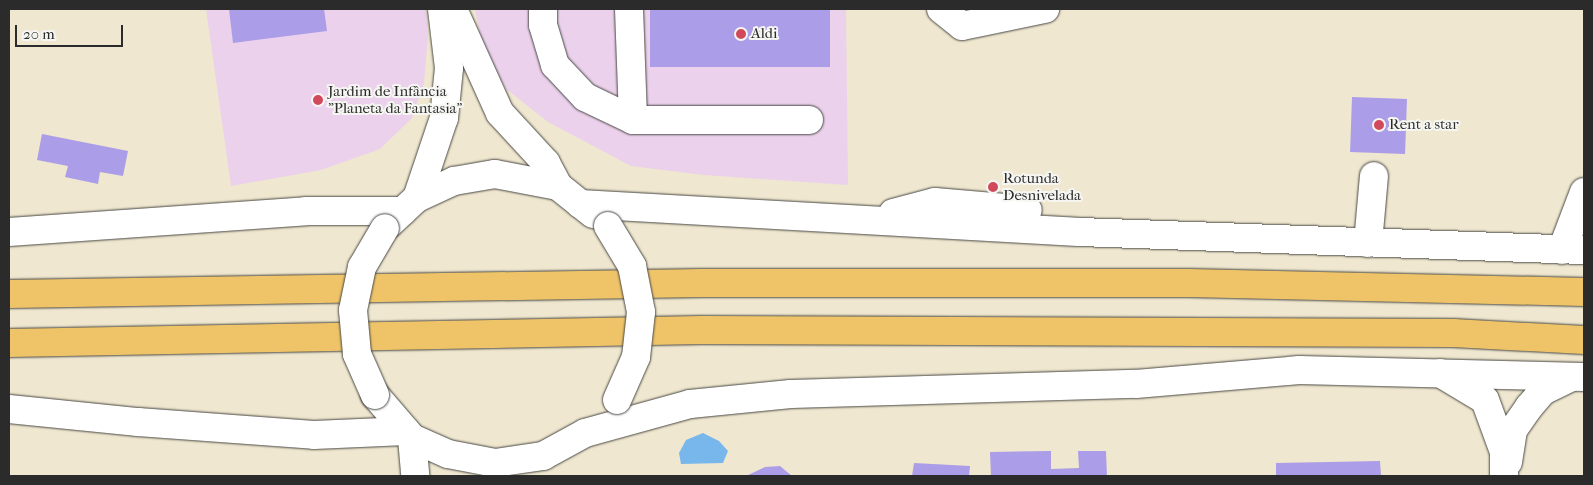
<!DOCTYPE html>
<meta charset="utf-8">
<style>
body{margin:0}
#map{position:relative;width:1593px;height:485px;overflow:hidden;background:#efe7cf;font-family:"IM FELL French Canon",serif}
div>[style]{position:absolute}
.built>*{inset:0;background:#ebd1ec}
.water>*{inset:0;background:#78b7ec}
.building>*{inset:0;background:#ab9de8;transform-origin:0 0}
.roads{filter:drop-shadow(0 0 1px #484744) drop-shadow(0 0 1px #484744)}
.minor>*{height:28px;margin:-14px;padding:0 14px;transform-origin:14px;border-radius:14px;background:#fff}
.major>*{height:28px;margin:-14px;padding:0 14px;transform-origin:14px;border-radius:14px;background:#efc469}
.bridges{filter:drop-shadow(0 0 1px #484744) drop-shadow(0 0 1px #484744)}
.minor-bridge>*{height:28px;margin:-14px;padding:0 14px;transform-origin:14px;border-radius:14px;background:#fff}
.dots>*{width:14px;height:14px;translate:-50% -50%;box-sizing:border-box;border:2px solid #f6f6f2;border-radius:50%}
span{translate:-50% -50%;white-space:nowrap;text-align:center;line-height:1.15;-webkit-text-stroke:4px #f6f6f2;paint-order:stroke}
.poi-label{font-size:15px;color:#2b2b2b}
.left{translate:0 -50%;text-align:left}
.frame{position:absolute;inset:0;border:10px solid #2b2b2b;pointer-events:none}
.scale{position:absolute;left:15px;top:25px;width:108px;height:22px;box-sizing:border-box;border:2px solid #2b2b2b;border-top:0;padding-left:6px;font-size:15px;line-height:18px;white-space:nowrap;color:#2b2b2b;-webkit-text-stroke:4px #f6f6f2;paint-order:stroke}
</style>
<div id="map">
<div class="built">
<div style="clip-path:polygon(206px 9px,426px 9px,428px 36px,424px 83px,412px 118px,380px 149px,321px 170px,231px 186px)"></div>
<div style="clip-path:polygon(475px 9px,846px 9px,848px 185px,704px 175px,631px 166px,548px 122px,506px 89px,482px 45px)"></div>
</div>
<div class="water">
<div style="clip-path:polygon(703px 433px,719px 441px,728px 451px,723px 463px,681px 464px,679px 453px,686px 440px)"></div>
</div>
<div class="building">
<div style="clip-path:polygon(229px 9px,324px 9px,327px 31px,233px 43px)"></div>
<div style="left:650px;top:9px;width:180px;height:58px"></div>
<div style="left:1352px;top:97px;width:55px;height:55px;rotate:2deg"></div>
<div style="clip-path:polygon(42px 134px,128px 151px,123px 176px,100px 172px,98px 184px,65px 177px,68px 166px,37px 160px)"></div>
<div style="clip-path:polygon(1051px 451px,1051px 469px,1079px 468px,1078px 451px,1106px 451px,1107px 476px,991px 476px,990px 452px)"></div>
<div style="clip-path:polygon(1380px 461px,1381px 476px,1276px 476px,1276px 463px)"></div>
<div style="clip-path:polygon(914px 463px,970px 466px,969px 476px,912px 476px)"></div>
<div style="clip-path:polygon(780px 466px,792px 476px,746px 476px,765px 467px)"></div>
</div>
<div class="roads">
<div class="minor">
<div style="left:453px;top:9px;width:114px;rotate:65.7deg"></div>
<div style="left:500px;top:113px;width:68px;rotate:47.4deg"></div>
<div style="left:546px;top:163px;width:26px;rotate:62deg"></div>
<div style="left:543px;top:9px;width:16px;rotate:90deg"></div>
<div style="left:543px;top:25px;width:42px;rotate:73.3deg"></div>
<div style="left:555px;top:65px;width:44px;rotate:46.8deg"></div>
<div style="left:585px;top:97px;width:53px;rotate:25.6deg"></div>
<div style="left:633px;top:120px;width:176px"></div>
<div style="left:629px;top:9px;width:111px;rotate:87.9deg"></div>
<div style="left:941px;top:9px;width:27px;rotate:39deg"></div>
<div style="left:962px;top:26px;width:85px;rotate:-11.6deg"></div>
<div style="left:417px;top:198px;width:84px;rotate:-71.4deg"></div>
<div style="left:444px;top:118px;width:50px;rotate:-84.3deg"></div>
<div style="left:449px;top:68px;width:59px;rotate:-96.8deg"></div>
<div style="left:580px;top:204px;width:501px;rotate:3.21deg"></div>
<div style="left:1080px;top:232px;width:504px;rotate:2.05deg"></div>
<div style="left:893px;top:213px;width:43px;rotate:-14.7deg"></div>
<div style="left:935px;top:202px;width:93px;rotate:4.9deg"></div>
<div style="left:389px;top:224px;width:38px;rotate:-43deg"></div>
<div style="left:417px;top:198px;width:41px;rotate:-24.7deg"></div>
<div style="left:454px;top:181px;width:42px;rotate:-9.7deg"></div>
<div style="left:495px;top:174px;width:64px;rotate:10.8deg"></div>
<div style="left:558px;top:186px;width:45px;rotate:38.7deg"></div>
<div style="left:9px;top:232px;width:298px;rotate:-4deg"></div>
<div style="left:306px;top:211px;width:97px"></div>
<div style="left:1368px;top:243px;width:67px;rotate:-84.9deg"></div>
<div style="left:1562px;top:250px;width:62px;rotate:-69.2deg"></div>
<div style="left:1440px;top:373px;width:52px;rotate:31deg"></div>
<div style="left:1485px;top:400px;width:55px;rotate:69.9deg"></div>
<div style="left:1504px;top:452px;width:24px;rotate:90deg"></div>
<div style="left:375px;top:395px;width:57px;rotate:49.3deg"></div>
<div style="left:412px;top:438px;width:39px;rotate:24deg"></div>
<div style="left:448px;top:454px;width:48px;rotate:10.8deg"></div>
<div style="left:495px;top:463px;width:49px;rotate:-8.3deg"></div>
<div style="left:543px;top:456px;width:48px;rotate:-28.7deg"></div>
<div style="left:585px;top:433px;width:109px;rotate:-15.4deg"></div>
<div style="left:690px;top:404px;width:101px;rotate:-5.7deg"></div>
<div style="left:791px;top:394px;width:345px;rotate:-1.7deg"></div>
<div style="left:1136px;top:384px;width:164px;rotate:-4.9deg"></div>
<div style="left:1299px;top:370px;width:285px;rotate:1.4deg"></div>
<div style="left:9px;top:409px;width:130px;rotate:5.8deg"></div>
<div style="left:138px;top:422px;width:176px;rotate:4.2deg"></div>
<div style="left:314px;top:435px;width:92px;rotate:-2.5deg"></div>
<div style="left:412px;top:438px;width:38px;rotate:85deg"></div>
<div style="left:1508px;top:462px;width:32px;rotate:-81deg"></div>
<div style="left:1513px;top:430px;width:28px;rotate:-55deg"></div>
<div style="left:1529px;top:407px;width:21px;rotate:-49deg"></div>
<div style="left:1543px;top:391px;width:32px;rotate:-26deg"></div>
</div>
<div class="major">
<div style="left:9px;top:294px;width:693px;rotate:-0.91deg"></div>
<div style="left:702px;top:283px;width:487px"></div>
<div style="left:1189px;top:283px;width:395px;rotate:1.3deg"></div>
<div style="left:9px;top:343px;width:693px;rotate:-1.07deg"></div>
<div style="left:702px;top:330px;width:751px;rotate:0.23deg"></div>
<div style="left:1453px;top:333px;width:131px;rotate:3.1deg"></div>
</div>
</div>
<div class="bridges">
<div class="minor-bridge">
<div style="left:608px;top:226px;width:47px;rotate:59deg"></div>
<div style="left:632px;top:266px;width:47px;rotate:78.9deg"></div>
<div style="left:641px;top:312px;width:45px;rotate:96.3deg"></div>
<div style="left:636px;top:357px;width:47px;rotate:113.8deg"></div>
<div style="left:375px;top:395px;width:45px;rotate:-113.7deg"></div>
<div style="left:357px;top:354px;width:44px;rotate:-95.2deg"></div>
<div style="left:353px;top:310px;width:44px;rotate:-78.2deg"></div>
<div style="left:362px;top:267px;width:45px;rotate:-59.5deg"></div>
</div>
</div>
<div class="dots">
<div style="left:741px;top:34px;background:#d1495b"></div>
<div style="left:318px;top:100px;background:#d1495b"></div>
<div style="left:1379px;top:125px;background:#d1495b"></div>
<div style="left:993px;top:187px;background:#d1495b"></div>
</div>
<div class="poi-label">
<span class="left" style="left:751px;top:34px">Aldi</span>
<span class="left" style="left:328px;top:100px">Jardim de Infância<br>"Planeta da Fantasia"</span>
<span class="left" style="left:1389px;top:125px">Rent a star</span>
<span class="left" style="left:1003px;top:187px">Rotunda<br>Desnivelada</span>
</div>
<div class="frame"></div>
<div class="scale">20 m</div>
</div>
